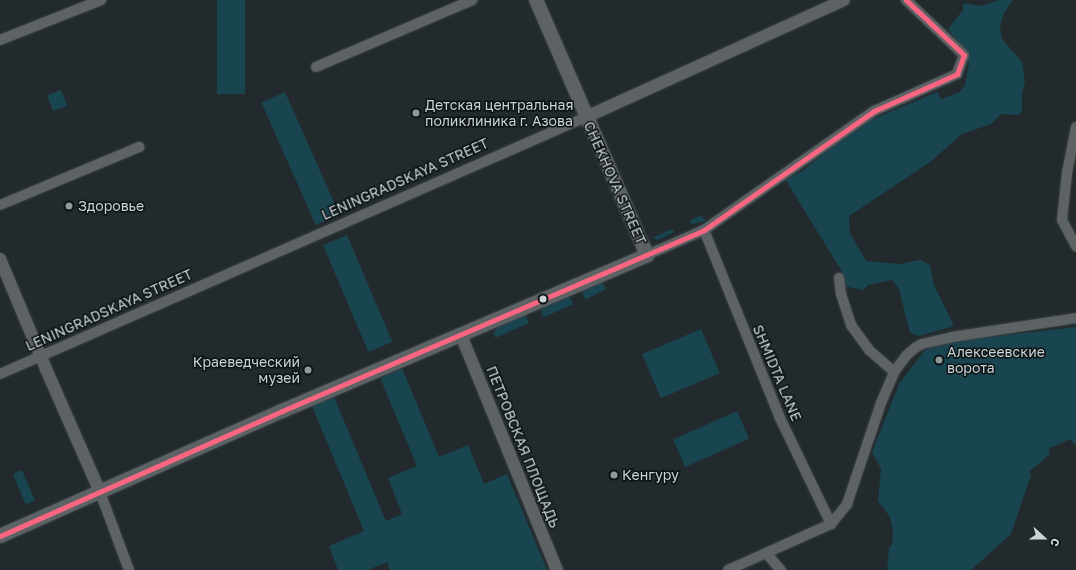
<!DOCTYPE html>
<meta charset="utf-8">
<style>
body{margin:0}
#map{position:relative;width:1076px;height:570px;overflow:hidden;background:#222a2d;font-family:"Golos Text",sans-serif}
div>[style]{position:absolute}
.green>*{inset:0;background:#194550;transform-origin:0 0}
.roads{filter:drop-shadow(0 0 1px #3e4447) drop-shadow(0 0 1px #3e4447)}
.minor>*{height:10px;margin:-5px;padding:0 5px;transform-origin:5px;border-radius:5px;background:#5d6365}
.tertiary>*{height:12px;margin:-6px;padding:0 6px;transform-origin:6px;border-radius:6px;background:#5d6365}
.secondary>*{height:14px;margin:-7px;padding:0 7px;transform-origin:7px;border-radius:7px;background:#5d6365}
.bus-1>*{height:5px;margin:-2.5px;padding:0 2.5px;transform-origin:2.5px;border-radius:2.5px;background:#fa6682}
.dots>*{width:11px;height:11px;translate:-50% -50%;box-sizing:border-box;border:2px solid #0d1315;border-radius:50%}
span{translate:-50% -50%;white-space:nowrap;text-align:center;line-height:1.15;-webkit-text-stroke:3px #0d1315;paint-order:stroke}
.poi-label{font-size:14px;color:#cad3d6}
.left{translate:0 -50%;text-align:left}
.right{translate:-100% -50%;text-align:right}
.street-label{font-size:14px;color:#cad3d6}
.north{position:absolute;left:1024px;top:518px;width:40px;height:40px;-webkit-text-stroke:3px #0d1315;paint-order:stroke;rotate:111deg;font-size:11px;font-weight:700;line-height:16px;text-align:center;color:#cad3d6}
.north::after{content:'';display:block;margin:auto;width:14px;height:18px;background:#cad3d6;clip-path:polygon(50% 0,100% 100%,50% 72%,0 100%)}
</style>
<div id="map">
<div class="green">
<div style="left:217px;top:0;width:28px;height:94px"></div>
<div style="clip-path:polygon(999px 0,1013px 0,1004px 13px,1000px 26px,1002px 39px,1022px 62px,1025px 81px,1022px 95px,1022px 112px,1017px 115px,1001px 114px,991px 124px,962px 134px,930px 162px,849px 216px,850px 233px,866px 261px,900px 264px,920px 260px,930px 265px,934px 285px,954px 326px,919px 336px,910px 333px,899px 289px,892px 280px,868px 285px,864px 290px,843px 286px,841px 270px,785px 179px,801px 172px,829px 149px,871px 120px,937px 92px,941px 99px,960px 92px,965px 85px,969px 64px,967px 53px,948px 29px,963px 10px,963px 3px,981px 6px)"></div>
<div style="left:61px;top:90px;width:17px;height:15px;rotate:69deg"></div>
<div style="left:285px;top:92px;width:134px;height:26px;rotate:66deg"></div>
<div style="clip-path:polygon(701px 215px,706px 221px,692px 224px,689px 221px)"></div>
<div style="clip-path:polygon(672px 229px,674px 232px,658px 240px,652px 238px)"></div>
<div style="left:347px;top:235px;width:116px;height:26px;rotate:67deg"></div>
<div style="left:602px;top:281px;width:9px;height:23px;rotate:63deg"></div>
<div style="left:569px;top:295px;width:10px;height:32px;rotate:66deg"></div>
<div style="clip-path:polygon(525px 314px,529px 323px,495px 338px,494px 333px,497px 327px)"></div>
<div style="clip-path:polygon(1076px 327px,1076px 445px,1070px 439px,1048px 449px,1050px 454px,1029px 472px,1031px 475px,1011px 534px,971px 570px,887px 570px,889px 547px,892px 545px,893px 532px,890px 517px,878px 501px,881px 469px,872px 452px,899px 384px,925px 350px,955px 341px)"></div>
<div style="left:701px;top:329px;width:48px;height:64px;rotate:67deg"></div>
<div style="clip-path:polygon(402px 368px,439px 457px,468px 445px,484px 484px,507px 474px,547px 570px,390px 570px,387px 562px,368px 570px,338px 570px,329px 546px,364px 531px,312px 406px,334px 397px,386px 521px,402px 514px,388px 478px,417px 466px,380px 378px)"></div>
<div style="left:737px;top:411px;width:30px;height:70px;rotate:66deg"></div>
<div style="left:22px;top:470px;width:33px;height:10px;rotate:67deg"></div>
</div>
<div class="roads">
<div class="minor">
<div style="left:0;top:40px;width:109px;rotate:-21.6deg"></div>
<div style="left:316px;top:67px;width:170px;rotate:-23.2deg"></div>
<div style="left:1076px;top:127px;width:47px;rotate:101.1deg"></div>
<div style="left:1067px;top:173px;width:47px;rotate:96.1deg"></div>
<div style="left:1062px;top:220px;width:30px;rotate:62deg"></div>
<div style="left:0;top:205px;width:151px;rotate:-22.6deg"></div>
<div style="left:704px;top:230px;width:203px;rotate:68deg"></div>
<div style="left:780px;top:418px;width:118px;rotate:64.3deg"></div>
<div style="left:647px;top:255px;width:62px;rotate:-23.7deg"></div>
<div style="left:704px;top:230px;width:208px;rotate:-35deg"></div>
<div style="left:874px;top:111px;width:91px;rotate:-24deg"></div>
<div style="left:957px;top:74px;width:20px;rotate:-70deg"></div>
<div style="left:964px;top:55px;width:80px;rotate:-136.5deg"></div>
<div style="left:839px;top:278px;width:16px;rotate:83deg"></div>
<div style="left:841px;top:294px;width:33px;rotate:72deg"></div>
<div style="left:851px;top:325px;width:31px;rotate:54deg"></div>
<div style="left:869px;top:350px;width:33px;rotate:41deg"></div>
<div style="left:0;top:374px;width:640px;rotate:-23.68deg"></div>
<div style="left:100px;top:492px;width:83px;rotate:69.6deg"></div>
<div style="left:766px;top:553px;width:23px;rotate:49deg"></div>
<div style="left:728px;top:570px;width:113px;rotate:-24.1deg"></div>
<div style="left:831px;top:524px;width:26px;rotate:-51deg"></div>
<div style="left:847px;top:504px;width:107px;rotate:-71.4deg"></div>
<div style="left:881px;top:403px;width:34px;rotate:-67deg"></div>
<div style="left:894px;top:372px;width:21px;rotate:-53deg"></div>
<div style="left:907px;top:355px;width:11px;rotate:-41deg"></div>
<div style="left:915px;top:348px;width:8px;rotate:-30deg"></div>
<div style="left:922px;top:344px;width:31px;rotate:-13deg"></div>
<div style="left:952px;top:337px;width:125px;rotate:-8.7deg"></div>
</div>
<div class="tertiary">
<div style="left:586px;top:117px;width:283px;rotate:-24.4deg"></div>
<div style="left:0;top:259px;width:119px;rotate:67.3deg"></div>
<div style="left:46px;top:369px;width:134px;rotate:66.3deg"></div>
<div style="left:461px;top:335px;width:254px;rotate:67.8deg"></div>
</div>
<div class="secondary">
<div style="left:0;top:536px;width:308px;rotate:-23.9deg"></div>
<div style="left:282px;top:411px;width:397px;rotate:-23.1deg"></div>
<div style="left:647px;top:255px;width:278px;rotate:-113.5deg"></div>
</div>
</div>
<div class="bus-1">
<div style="left:0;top:536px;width:308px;rotate:-23.9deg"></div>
<div style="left:282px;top:411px;width:459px;rotate:-23.2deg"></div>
<div style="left:704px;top:230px;width:208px;rotate:-35deg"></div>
<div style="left:874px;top:111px;width:91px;rotate:-24deg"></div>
<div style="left:957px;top:74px;width:20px;rotate:-70deg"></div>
<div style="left:964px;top:55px;width:80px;rotate:-136.5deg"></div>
</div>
<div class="dots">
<div style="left:416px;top:113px;background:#8f989b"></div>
<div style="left:69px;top:206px;background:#8f989b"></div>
<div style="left:543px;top:299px;background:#cad3d6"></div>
<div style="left:939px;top:360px;background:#8f989b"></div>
<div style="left:308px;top:370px;background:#8f989b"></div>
<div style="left:614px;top:475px;background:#8f989b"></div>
</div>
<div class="poi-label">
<span class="left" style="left:425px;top:113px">Детская центральная<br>поликлиника г. Азова</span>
<span class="left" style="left:78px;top:206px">Здоровье</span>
<span class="left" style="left:947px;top:360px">Алексеевские<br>ворота</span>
<span class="right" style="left:300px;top:370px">Краеведческий<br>музей</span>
<span class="left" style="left:622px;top:475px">Кенгуру</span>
</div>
<div class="street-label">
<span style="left:405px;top:179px;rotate:-24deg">LENINGRADSKAYA STREET</span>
<span style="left:615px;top:183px;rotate:66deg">CHEKHOVA STREET</span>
<span style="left:109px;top:310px;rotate:-24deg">LENINGRADSKAYA STREET</span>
<span style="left:777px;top:373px;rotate:67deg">SHMIDTA LANE</span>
<span style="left:523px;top:447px;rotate:68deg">ПЕТРОВСКАЯ ПЛОЩАДЬ</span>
</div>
<div class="north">С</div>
</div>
